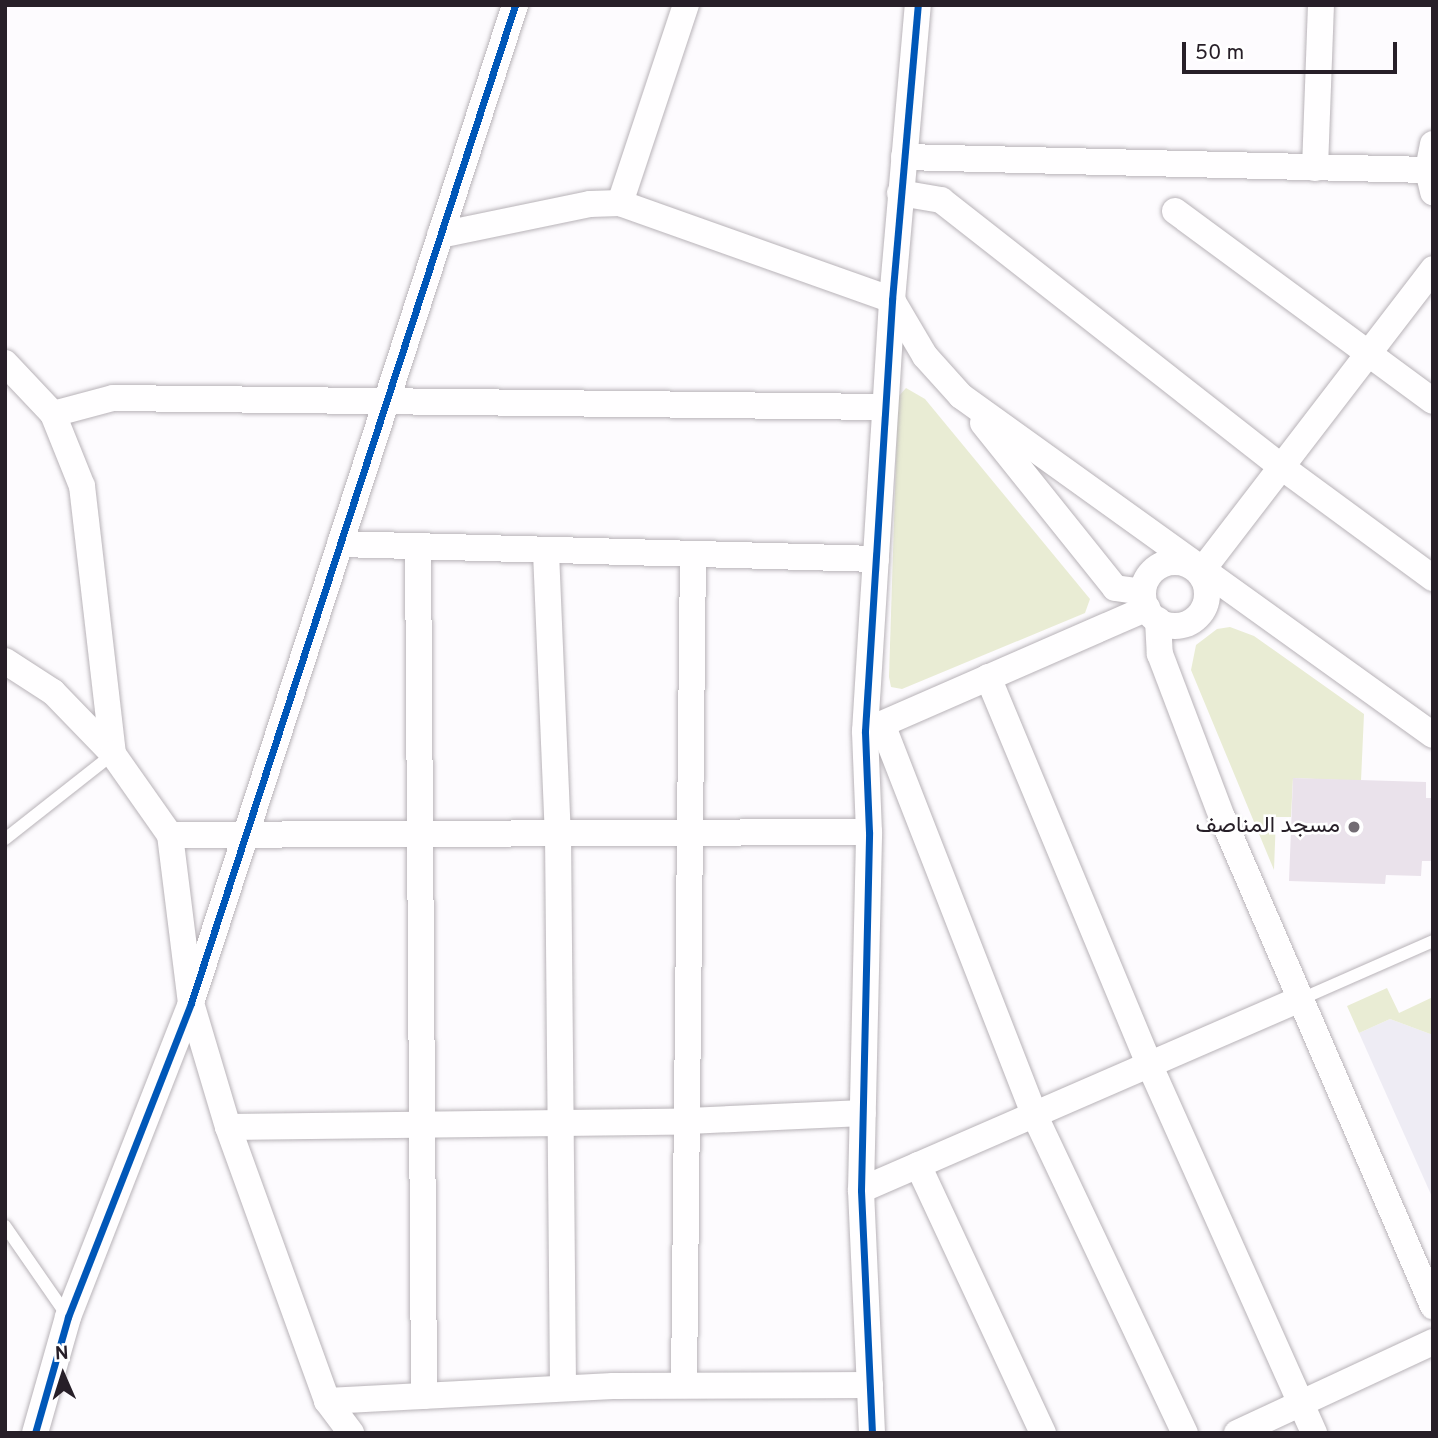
<!DOCTYPE html>
<meta charset="utf-8">
<style>
body{margin:0}
#map{position:relative;width:1438px;height:1438px;overflow:hidden;background:#fdfbfe;font-family:Overpass,Vazirmatn,sans-serif}
div>[style]{position:absolute}
.education>*{inset:0;background:#eeecf4}
.green>*{inset:0;background:#e9ecd4}
.building>*{inset:0;background:#eae2eb}
.roads{filter:drop-shadow(0 0 2px #b8b3b8) drop-shadow(0 0 2px #b8b3b8)}
.lane>*{height:12px;margin:-6px;padding:0 6px;transform-origin:6px;border-radius:6px;background:#fffeff}
.street>*{height:26px;margin:-13px;padding:0 13px;transform-origin:13px;border-radius:13px;background:#fffeff}
.street>.ring{margin:-13px;padding:0;box-sizing:content-box;background:none;border:26px solid #fffeff;border-radius:50%}
.cycleway>*{height:7px;margin:-3.5px;padding:0 3.5px;transform-origin:3.5px;border-radius:3.5px;background:#0057b8}
.dots>*{width:19px;height:19px;translate:-50% -50%;box-sizing:border-box;border:4px solid #fff;border-radius:50%}
span{translate:-50% -50%;white-space:nowrap;text-align:center;line-height:1.15;-webkit-text-stroke:5px #fff;paint-order:stroke}
.poi-label{font-size:23px;color:#271f28}
.right{translate:-100% -50%;text-align:right}
.frame{position:absolute;inset:0;border:7px solid #271f28;pointer-events:none}
.north{position:absolute;left:28px;top:1340px;width:70px;height:70px;-webkit-text-stroke:5px #fff;paint-order:stroke;rotate:357deg;font-size:19px;font-weight:700;line-height:28px;text-align:center;color:#271f28}
.north::after{content:'';display:block;margin:auto;width:24px;height:32px;background:#271f28;clip-path:polygon(50% 0,100% 100%,50% 72%,0 100%)}
.scale{position:absolute;left:1182px;top:42px;width:215px;height:32px;box-sizing:border-box;border:4px solid #271f28;border-top:0;padding-left:9px;font-size:21px;line-height:24px;white-space:nowrap;color:#271f28;-webkit-text-stroke:5px #fff;paint-order:stroke}
</style>
<div id="map">
<div class="education">
<div style="clip-path:polygon(1390px 1019px,1433px 1035px,1433px 1199px,1359px 1033px)"></div>
</div>
<div class="green">
<div style="clip-path:polygon(906px 388px,925px 399px,1090px 599px,1085px 613px,902px 689px,891px 687px,889px 677px,898px 397px)"></div>
<div style="clip-path:polygon(1230px 627px,1254px 636px,1364px 714px,1361px 781px,1293px 778px,1291px 817px,1276px 817px,1274px 870px,1191px 670px,1196px 645px,1217px 629px)"></div>
<div style="clip-path:polygon(1387px 988px,1399px 1013px,1433px 997px,1433px 1035px,1390px 1019px,1359px 1033px,1347px 1006px)"></div>
</div>
<div class="building">
<div style="clip-path:polygon(1293px 778px,1426px 782px,1426px 798px,1433px 798px,1433px 861px,1422px 861px,1421px 876px,1386px 875px,1385px 884px,1289px 881px)"></div>
</div>
<div class="roads">
<div class="lane">
<div style="left:5px;top:839px;width:137px;rotate:-38.2deg"></div>
<div style="left:1301px;top:999px;width:144px;rotate:-23.7deg"></div>
<div style="left:5px;top:1226px;width:111px;rotate:55.3deg"></div>
</div>
<div class="street">
<div style="left:1433px;top:144px;width:26px;rotate:101deg"></div>
<div style="left:1428px;top:170px;width:23px;rotate:77deg"></div>
<div style="left:904px;top:157px;width:524px;rotate:1.42deg"></div>
<div style="left:1315px;top:168px;width:163px;rotate:-87.9deg"></div>
<div style="left:900px;top:193px;width:42px;rotate:9.7deg"></div>
<div style="left:941px;top:200px;width:434px;rotate:38.1deg"></div>
<div style="left:1283px;top:468px;width:186px;rotate:36.3deg"></div>
<div style="left:620px;top:203px;width:209px;rotate:-71.6deg"></div>
<div style="left:1175px;top:211px;width:320px;rotate:36.4deg"></div>
<div style="left:440px;top:235px;width:153px;rotate:-11.7deg"></div>
<div style="left:590px;top:204px;width:30px;rotate:-2deg"></div>
<div style="left:620px;top:203px;width:289px;rotate:19.6deg"></div>
<div style="left:892px;top:300px;width:65px;rotate:59.5deg"></div>
<div style="left:925px;top:356px;width:54px;rotate:48deg"></div>
<div style="left:961px;top:396px;width:581px;rotate:35.69deg"></div>
<div style="left:5px;top:363px;width:70px;rotate:46.7deg"></div>
<div style="left:53px;top:414px;width:78px;rotate:68.1deg"></div>
<div style="left:82px;top:486px;width:270px;rotate:83.4deg"></div>
<div style="left:53px;top:414px;width:62px;rotate:-14.9deg"></div>
<div style="left:113px;top:398px;width:771px;rotate:0.67deg"></div>
<div style="left:983px;top:423px;width:211px;rotate:51.3deg"></div>
<div style="left:1115px;top:588px;width:28px;rotate:8deg"></div>
<div style="left:340px;top:544px;width:536px;rotate:1.6deg"></div>
<div style="left:418px;top:549px;width:847px;rotate:89.59deg"></div>
<div style="left:546px;top:552px;width:282px;rotate:87.6deg"></div>
<div style="left:558px;top:834px;width:554px;rotate:89.48deg"></div>
<div class="ring" style="left:1143px;top:562px;width:38px;height:38px"></div>
<div style="left:1200px;top:573px;width:383px;rotate:-52.5deg"></div>
<div style="left:1158px;top:620px;width:34px;rotate:87deg"></div>
<div style="left:1160px;top:654px;width:174px;rotate:69.2deg"></div>
<div style="left:1222px;top:817px;width:533px;rotate:66.66deg"></div>
<div style="left:5px;top:661px;width:57px;rotate:32.9deg"></div>
<div style="left:53px;top:692px;width:86px;rotate:45.9deg"></div>
<div style="left:113px;top:754px;width:99px;rotate:54.9deg"></div>
<div style="left:170px;top:835px;width:699px;rotate:-0.25deg"></div>
<div style="left:988px;top:677px;width:421px;rotate:67.4deg"></div>
<div style="left:1150px;top:1066px;width:402px;rotate:65.9deg"></div>
<div style="left:882px;top:724px;width:419px;rotate:68.7deg"></div>
<div style="left:1034px;top:1114px;width:353px;rotate:64.7deg"></div>
<div style="left:866px;top:731px;width:307px;rotate:-23.6deg"></div>
<div style="left:170px;top:835px;width:169px;rotate:82.9deg"></div>
<div style="left:191px;top:1003px;width:129px;rotate:73.4deg"></div>
<div style="left:228px;top:1127px;width:291px;rotate:70.1deg"></div>
<div style="left:327px;top:1401px;width:40px;rotate:53deg"></div>
<div style="left:228px;top:1127px;width:460px;rotate:-0.7deg"></div>
<div style="left:688px;top:1121px;width:175px;rotate:-2.6deg"></div>
<div style="left:918px;top:1165px;width:296px;rotate:65deg"></div>
<div style="left:861px;top:1190px;width:480px;rotate:-23.5deg"></div>
<div style="left:684px;top:1385px;width:830px;rotate:-89.38deg"></div>
<div style="left:327px;top:1401px;width:286px;rotate:-3deg"></div>
<div style="left:613px;top:1386px;width:257px;rotate:-0.2deg"></div>
<div style="left:35px;top:1433px;width:121px;rotate:-74.1deg"></div>
<div style="left:68px;top:1317px;width:337px;rotate:-68.6deg"></div>
<div style="left:191px;top:1003px;width:1049px;rotate:-72.01deg"></div>
<div style="left:872px;top:1433px;width:243px;rotate:-92.6deg"></div>
<div style="left:861px;top:1190px;width:358px;rotate:-88.7deg"></div>
<div style="left:869px;top:832px;width:101px;rotate:-92.3deg"></div>
<div style="left:865px;top:731px;width:432px;rotate:-86.4deg"></div>
<div style="left:892px;top:300px;width:296px;rotate:-85deg"></div>
<div style="left:1237px;top:1433px;width:216px;rotate:-24.9deg"></div>
</div>
</div>
<div class="cycleway">
<div style="left:35px;top:1433px;width:121px;rotate:-74.1deg"></div>
<div style="left:68px;top:1317px;width:337px;rotate:-68.6deg"></div>
<div style="left:191px;top:1003px;width:1049px;rotate:-72.01deg"></div>
<div style="left:872px;top:1433px;width:243px;rotate:-92.6deg"></div>
<div style="left:861px;top:1190px;width:358px;rotate:-88.7deg"></div>
<div style="left:869px;top:832px;width:101px;rotate:-92.3deg"></div>
<div style="left:865px;top:731px;width:432px;rotate:-86.4deg"></div>
<div style="left:892px;top:300px;width:296px;rotate:-85deg"></div>
</div>
<div class="dots">
<div style="left:1354px;top:827px;background:#726c73"></div>
</div>
<div class="poi-label">
<span class="right" style="left:1340px;top:827px">مسجد المناصف</span>
</div>
<div class="frame"></div>
<div class="north">N</div>
<div class="scale">50 m</div>
</div>
